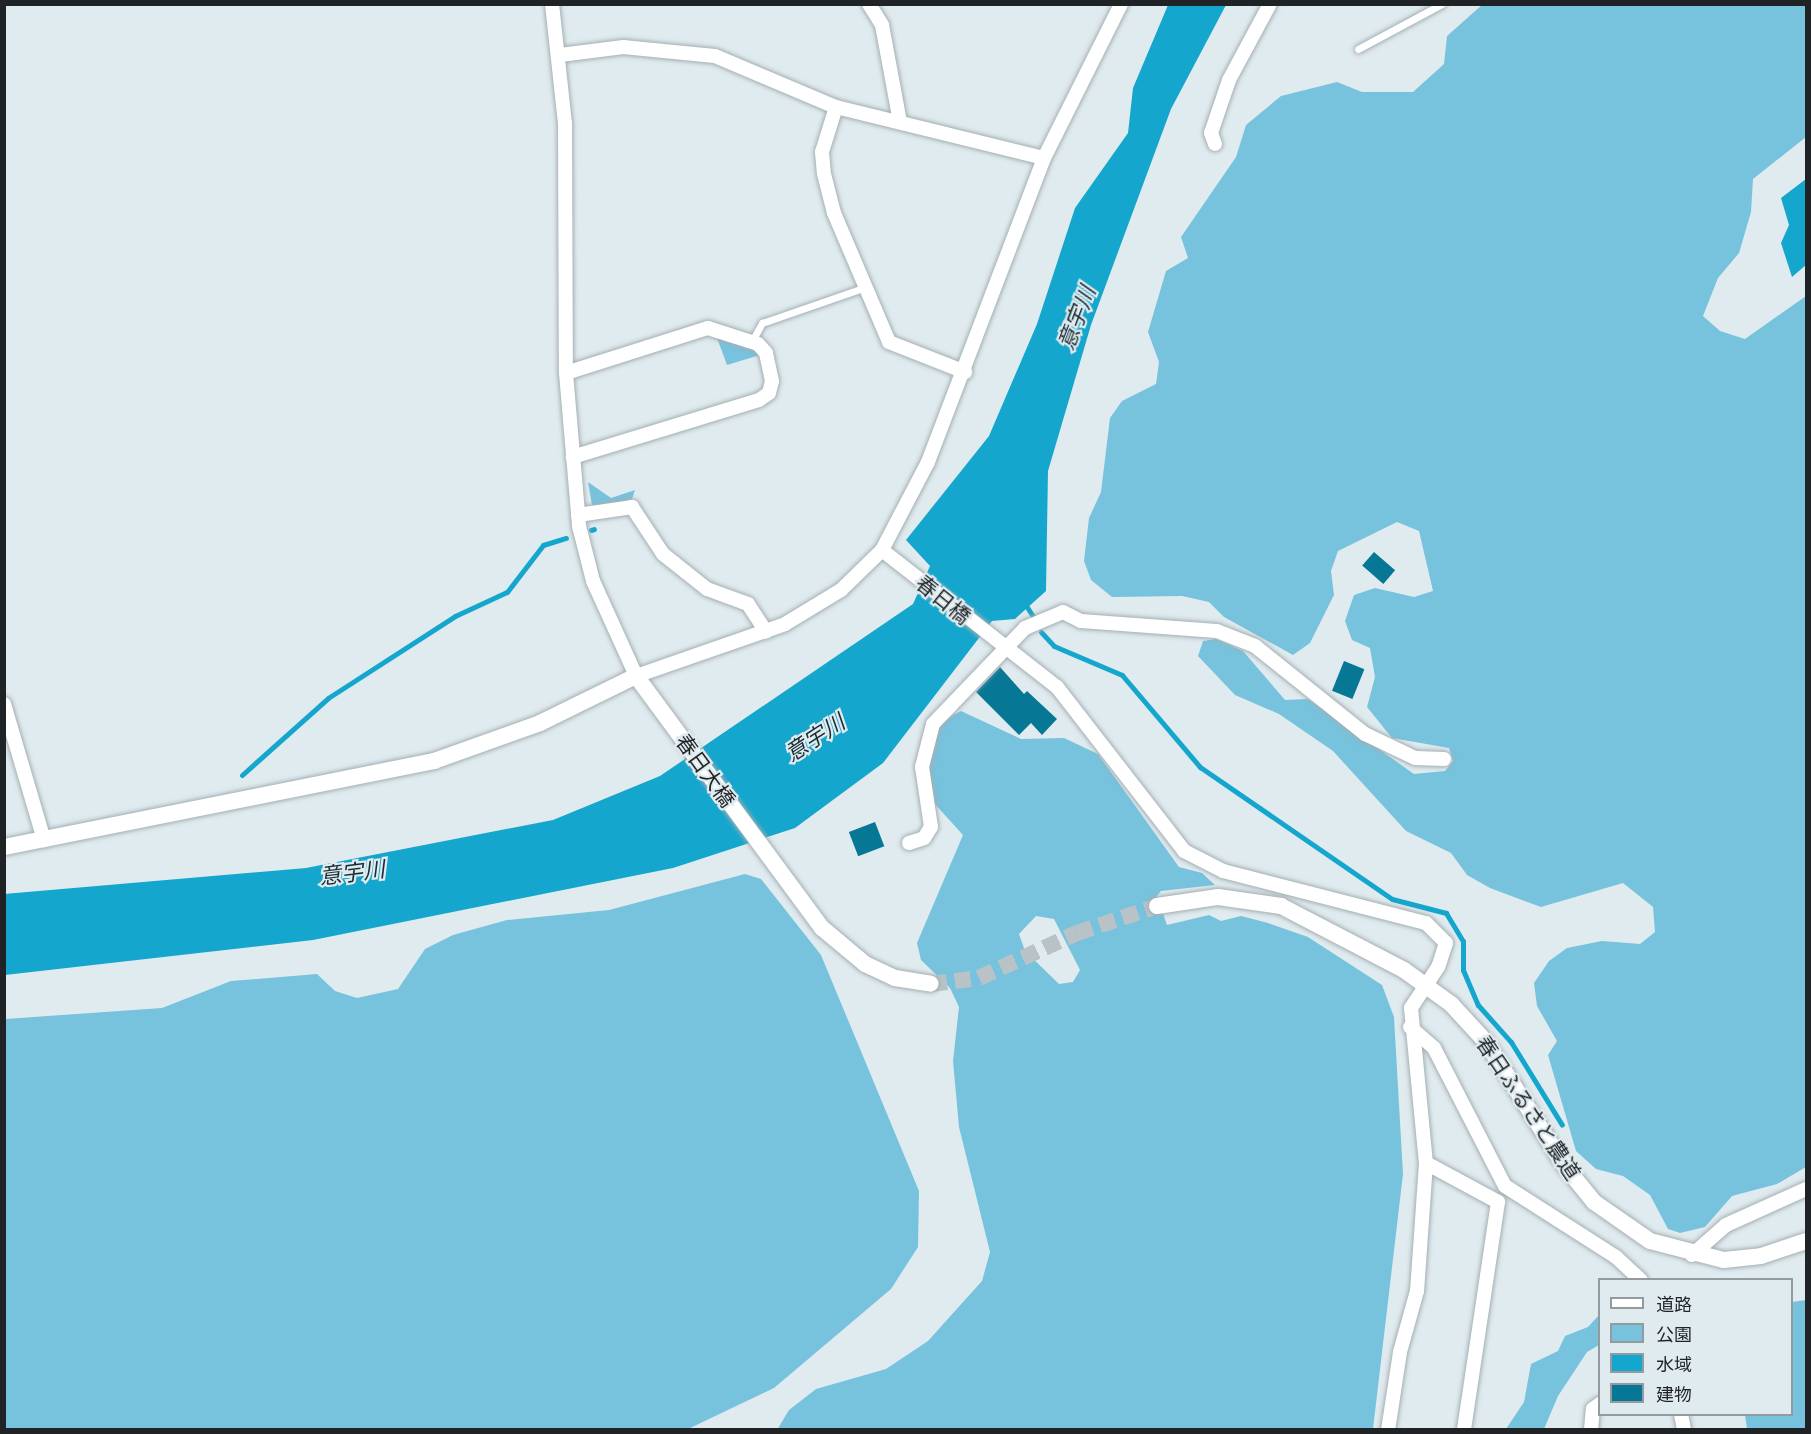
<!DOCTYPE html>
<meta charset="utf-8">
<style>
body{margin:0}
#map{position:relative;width:1811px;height:1434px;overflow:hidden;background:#e0ebf0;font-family:Raleway,"Noto Sans JP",sans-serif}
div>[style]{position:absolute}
.green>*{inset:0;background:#77c2dd}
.water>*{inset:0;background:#15a6cd}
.stream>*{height:5px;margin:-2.5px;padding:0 2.5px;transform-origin:2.5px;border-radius:2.5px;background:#15a6cd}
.building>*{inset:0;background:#067896;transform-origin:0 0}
.tertiary-tunnel>*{height:16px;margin-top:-8px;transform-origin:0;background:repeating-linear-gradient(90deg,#b9c3c7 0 16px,transparent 0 24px)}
.roads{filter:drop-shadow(0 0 2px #a4afb3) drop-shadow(0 0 2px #a4afb3)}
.service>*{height:7px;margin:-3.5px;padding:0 3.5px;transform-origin:3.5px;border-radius:3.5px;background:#fff}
.minor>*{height:14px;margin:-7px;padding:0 7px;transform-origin:7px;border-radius:7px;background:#fff}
.tertiary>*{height:16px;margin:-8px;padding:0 8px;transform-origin:8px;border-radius:8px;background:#fff}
span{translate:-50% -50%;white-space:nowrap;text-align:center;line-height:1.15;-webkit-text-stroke:4.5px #e0ebf0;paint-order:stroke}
.street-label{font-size:21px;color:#1f2325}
.water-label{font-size:22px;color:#182d35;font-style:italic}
.frame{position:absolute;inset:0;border:6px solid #1f2325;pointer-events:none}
.legend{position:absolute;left:1598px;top:1278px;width:195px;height:138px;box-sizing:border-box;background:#e0ebf0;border:2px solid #939b9f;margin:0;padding:8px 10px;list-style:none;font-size:18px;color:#1f2325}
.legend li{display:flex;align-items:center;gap:12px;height:30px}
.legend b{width:30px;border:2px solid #939b9f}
</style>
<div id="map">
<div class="green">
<div style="clip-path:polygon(1482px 5px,1806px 5px,1806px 137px,1753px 179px,1751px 212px,1739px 253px,1718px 278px,1703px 316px,1720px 331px,1745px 339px,1806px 296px,1806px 1167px,1777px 1184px,1732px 1196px,1705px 1227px,1680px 1233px,1668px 1229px,1650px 1195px,1623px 1176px,1596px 1169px,1576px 1151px,1548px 1055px,1557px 1041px,1537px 1006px,1534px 983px,1549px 961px,1567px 948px,1602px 941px,1640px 944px,1655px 932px,1653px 907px,1623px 883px,1541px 907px,1490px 888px,1467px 875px,1451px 853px,1406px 831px,1333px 751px,1279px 714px,1235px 695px,1198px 656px,1203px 641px,1216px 639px,1243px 651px,1285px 700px,1308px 699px,1414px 774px,1445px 771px,1453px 761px,1449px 748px,1392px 738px,1367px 707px,1375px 677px,1370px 648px,1352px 640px,1345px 621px,1354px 595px,1375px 588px,1414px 597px,1433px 591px,1419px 531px,1397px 522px,1338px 551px,1331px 571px,1334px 595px,1310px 643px,1293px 655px,1224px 617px,1209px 602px,1182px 596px,1112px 597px,1091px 580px,1084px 561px,1089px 518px,1101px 492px,1110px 418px,1122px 401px,1156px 384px,1159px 362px,1148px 332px,1166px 271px,1188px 258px,1181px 237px,1236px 157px,1246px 125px,1281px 96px,1337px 82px,1362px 92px,1413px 92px,1444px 64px,1447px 36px)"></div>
<div style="clip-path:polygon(717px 338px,754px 348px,760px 355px,727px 365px)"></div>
<div style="clip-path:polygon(588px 482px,611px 498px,635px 490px,632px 499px,618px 504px,592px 505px)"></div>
<div style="clip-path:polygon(evenodd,961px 711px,1021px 739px,1064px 738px,1098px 754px,1179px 867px,1202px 873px,1215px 885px,1161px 891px,1157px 896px,1167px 925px,1209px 915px,1221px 921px,1241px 916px,1268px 923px,1308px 937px,1382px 985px,1394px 1017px,1403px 1174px,1373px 1429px,777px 1430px,789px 1410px,816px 1389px,886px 1369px,928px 1341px,982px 1281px,990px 1252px,959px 1127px,953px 1061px,959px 1007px,950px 988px,921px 960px,917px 943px,963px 835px,933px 802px,926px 765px,938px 723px,961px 711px,1036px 916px,1054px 919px,1080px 970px,1073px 982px,1059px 984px,1025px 951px,1019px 934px,1036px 916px)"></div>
<div style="clip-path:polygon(745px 874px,761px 879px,821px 955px,919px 1191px,918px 1247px,891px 1289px,774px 1388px,688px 1429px,5px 1429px,5px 1019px,162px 1008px,231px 981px,317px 974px,335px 991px,357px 998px,398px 989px,425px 949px,453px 935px,507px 920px,609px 910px)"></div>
<div style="clip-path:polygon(1806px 1300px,1806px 1429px,1747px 1429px,1745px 1415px,1792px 1414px,1792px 1302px)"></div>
<div style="clip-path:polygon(1599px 1315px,1599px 1345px,1587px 1352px,1558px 1396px,1544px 1429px,1506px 1429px,1524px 1402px,1531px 1364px,1558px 1351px,1565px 1336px,1588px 1327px)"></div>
</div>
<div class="water">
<div style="clip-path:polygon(1168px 5px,1226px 5px,1171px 109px,1091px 325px,1048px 471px,1046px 591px,1015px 619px,992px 621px,883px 763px,795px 828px,673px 868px,313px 940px,5px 975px,4px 894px,306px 868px,553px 820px,660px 776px,913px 604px,930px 566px,906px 540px,989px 436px,1037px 324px,1075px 208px,1128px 133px,1133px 88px)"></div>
<div style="clip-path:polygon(1806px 179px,1806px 265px,1792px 277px,1781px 243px,1789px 225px,1781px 198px)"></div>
</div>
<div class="stream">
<div style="left:591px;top:530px;width:3px;rotate:-18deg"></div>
<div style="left:1025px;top:604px;width:17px;rotate:57deg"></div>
<div style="left:1041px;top:632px;width:19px;rotate:47deg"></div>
<div style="left:1054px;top:646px;width:74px;rotate:23.1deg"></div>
<div style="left:1122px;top:675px;width:121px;rotate:49.7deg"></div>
<div style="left:1200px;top:767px;width:233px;rotate:34.5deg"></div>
<div style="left:1392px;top:899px;width:56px;rotate:14.5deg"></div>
<div style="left:1446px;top:913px;width:33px;rotate:59deg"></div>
<div style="left:1463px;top:941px;width:29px;rotate:90deg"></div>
<div style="left:1463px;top:970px;width:38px;rotate:67deg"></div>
<div style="left:1478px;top:1005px;width:50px;rotate:48.3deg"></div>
<div style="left:1511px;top:1042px;width:97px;rotate:58.4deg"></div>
<div style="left:242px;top:775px;width:115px;rotate:-41.8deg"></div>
<div style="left:328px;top:698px;width:151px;rotate:-32.8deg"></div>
<div style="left:455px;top:616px;width:57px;rotate:-24.8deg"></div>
<div style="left:507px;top:592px;width:59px;rotate:-52.5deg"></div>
<div style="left:543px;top:545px;width:24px;rotate:-17deg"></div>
</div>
<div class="building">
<div style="left:1374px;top:552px;width:28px;height:18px;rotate:41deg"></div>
<div style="left:1344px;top:661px;width:22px;height:32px;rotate:22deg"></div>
<div style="clip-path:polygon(1000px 667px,1024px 694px,1027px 691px,1057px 719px,1042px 735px,1031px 723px,1019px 735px,976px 692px)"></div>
<div style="left:875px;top:822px;width:26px;height:28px;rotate:69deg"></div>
</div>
<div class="tertiary-tunnel">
<div style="left:931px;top:984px;width:48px;rotate:-7.1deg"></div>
<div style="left:979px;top:978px;width:108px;rotate:-24.7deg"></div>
<div style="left:1077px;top:933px;width:84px;rotate:-18.6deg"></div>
</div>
<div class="roads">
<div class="service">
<div style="left:1358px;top:49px;width:95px;rotate:-28.2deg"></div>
<div style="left:752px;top:341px;width:21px;rotate:-61deg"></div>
<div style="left:762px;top:323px;width:110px;rotate:-19.1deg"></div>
</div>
<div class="minor">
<div style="left:552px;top:4px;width:120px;rotate:83.8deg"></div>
<div style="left:565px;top:123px;width:250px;rotate:89.8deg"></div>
<div style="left:566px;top:373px;width:154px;rotate:85.1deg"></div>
<div style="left:579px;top:526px;width:57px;rotate:75.7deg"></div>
<div style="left:593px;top:581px;width:104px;rotate:65.6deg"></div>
<div style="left:636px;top:676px;width:158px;rotate:-19.2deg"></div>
<div style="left:785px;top:624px;width:66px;rotate:-31.3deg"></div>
<div style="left:841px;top:590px;width:57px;rotate:-44.3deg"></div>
<div style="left:882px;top:550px;width:99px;rotate:-62.4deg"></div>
<div style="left:928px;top:462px;width:325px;rotate:-69.1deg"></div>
<div style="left:1044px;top:158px;width:172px;rotate:-63.4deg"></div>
<div style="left:869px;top:4px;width:25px;rotate:58deg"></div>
<div style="left:882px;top:25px;width:99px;rotate:79.5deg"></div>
<div style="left:560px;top:55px;width:64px;rotate:-7.2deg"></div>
<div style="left:623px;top:47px;width:92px;rotate:5.6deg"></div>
<div style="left:715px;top:56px;width:131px;rotate:22.9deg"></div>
<div style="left:836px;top:107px;width:214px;rotate:13.8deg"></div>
<div style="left:836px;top:107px;width:47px;rotate:107.3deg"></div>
<div style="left:822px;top:152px;width:22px;rotate:85deg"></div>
<div style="left:824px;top:174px;width:40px;rotate:75.6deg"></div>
<div style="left:834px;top:213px;width:140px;rotate:66.9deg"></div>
<div style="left:889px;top:342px;width:82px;rotate:21.5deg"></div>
<div style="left:1215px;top:144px;width:12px;rotate:-110deg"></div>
<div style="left:1211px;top:133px;width:56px;rotate:-71.2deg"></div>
<div style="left:1229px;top:80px;width:86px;rotate:-61.7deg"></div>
<div style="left:566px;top:373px;width:149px;rotate:-17.6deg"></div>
<div style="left:708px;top:328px;width:52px;rotate:17.7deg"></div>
<div style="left:758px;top:344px;width:12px;rotate:48deg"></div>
<div style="left:766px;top:353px;width:29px;rotate:78deg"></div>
<div style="left:772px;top:381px;width:12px;rotate:104deg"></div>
<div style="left:769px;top:393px;width:12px;rotate:145deg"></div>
<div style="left:759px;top:400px;width:195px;rotate:163deg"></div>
<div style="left:578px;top:515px;width:55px;rotate:-8.4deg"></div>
<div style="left:632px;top:507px;width:56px;rotate:56.6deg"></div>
<div style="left:663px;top:554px;width:56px;rotate:38.5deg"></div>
<div style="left:707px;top:589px;width:44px;rotate:20.1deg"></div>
<div style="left:748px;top:604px;width:33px;rotate:57deg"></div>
<div style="left:882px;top:550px;width:222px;rotate:38.1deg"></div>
<div style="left:1057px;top:687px;width:207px;rotate:52.2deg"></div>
<div style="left:1184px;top:851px;width:44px;rotate:27.1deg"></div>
<div style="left:1223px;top:871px;width:210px;rotate:14.4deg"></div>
<div style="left:1426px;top:923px;width:28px;rotate:45deg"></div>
<div style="left:1446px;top:943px;width:25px;rotate:108deg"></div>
<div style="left:1438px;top:967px;width:49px;rotate:123.4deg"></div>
<div style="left:1411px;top:1008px;width:156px;rotate:84.5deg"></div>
<div style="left:1426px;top:1163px;width:128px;rotate:94deg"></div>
<div style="left:1417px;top:1291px;width:63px;rotate:105.6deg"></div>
<div style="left:1400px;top:1352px;width:79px;rotate:98.7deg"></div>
<div style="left:4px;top:704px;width:142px;rotate:73.6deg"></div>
<div style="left:909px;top:843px;width:16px;rotate:-18deg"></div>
<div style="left:924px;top:838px;width:13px;rotate:-58deg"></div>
<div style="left:931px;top:827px;width:61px;rotate:-98.5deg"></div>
<div style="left:922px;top:767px;width:44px;rotate:-75.7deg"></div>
<div style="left:933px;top:724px;width:133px;rotate:-46.2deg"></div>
<div style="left:1025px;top:628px;width:41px;rotate:-22.8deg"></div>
<div style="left:1063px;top:612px;width:20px;rotate:27deg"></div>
<div style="left:1081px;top:621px;width:136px;rotate:4.2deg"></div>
<div style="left:1217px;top:631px;width:41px;rotate:21.5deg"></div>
<div style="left:1255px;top:646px;width:141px;rotate:38.7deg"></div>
<div style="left:1365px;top:734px;width:55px;rotate:25.6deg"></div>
<div style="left:1415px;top:758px;width:29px;rotate:2deg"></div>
<div style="left:1410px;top:1027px;width:32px;rotate:41deg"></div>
<div style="left:1434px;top:1048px;width:155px;rotate:62.8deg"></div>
<div style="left:1505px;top:1186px;width:132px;rotate:32.6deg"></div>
<div style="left:1616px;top:1257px;width:34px;rotate:43deg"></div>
<div style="left:1426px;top:1163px;width:82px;rotate:28.4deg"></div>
<div style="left:1498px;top:1202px;width:231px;rotate:98.5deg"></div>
<div style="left:1692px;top:1255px;width:45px;rotate:-41.4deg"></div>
<div style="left:1726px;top:1225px;width:88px;rotate:-24.2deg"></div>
<div style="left:1681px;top:1414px;width:16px;rotate:79deg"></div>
<div style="left:1591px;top:1430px;width:21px;rotate:-85deg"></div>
<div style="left:1593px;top:1409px;width:9px;rotate:-36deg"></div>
</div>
<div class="tertiary">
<div style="left:4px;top:847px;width:439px;rotate:-11.3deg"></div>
<div style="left:434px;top:761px;width:113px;rotate:-19.7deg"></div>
<div style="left:540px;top:723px;width:107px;rotate:-26.1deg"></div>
<div style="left:636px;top:676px;width:313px;rotate:53.6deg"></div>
<div style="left:822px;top:928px;width:56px;rotate:39.9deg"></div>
<div style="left:865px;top:964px;width:33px;rotate:25deg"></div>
<div style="left:895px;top:978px;width:36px;rotate:9deg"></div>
<div style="left:1157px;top:906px;width:62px;rotate:-8.4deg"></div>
<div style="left:1218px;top:897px;width:64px;rotate:8.1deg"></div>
<div style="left:1281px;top:906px;width:139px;rotate:27.5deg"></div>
<div style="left:1404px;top:970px;width:58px;rotate:35.9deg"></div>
<div style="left:1451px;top:1004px;width:52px;rotate:47.4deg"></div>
<div style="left:1486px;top:1042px;width:146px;rotate:57.6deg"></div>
<div style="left:1564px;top:1165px;width:48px;rotate:51deg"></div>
<div style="left:1594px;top:1202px;width:68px;rotate:34.9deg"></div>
<div style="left:1650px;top:1241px;width:76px;rotate:14.4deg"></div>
<div style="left:1724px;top:1260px;width:37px;rotate:-6deg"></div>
<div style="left:1761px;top:1256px;width:47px;rotate:-18.4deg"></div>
</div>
</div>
<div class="street-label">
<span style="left:943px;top:600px;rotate:39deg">春日橋</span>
<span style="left:705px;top:771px;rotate:54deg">春日大橋</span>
<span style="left:1528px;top:1108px;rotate:56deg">春日ふるさと農道</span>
</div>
<div class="water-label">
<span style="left:1077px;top:318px;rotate:-69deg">意宇川</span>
<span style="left:815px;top:738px;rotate:-33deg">意宇川</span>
<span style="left:352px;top:873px;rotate:-7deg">意宇川</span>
</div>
<div class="frame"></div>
<ul class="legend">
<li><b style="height:8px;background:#fff"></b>道路</li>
<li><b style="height:16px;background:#77c2dd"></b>公園</li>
<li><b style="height:16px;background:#15a6cd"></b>水域</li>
<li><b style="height:16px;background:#067896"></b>建物</li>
</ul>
</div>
